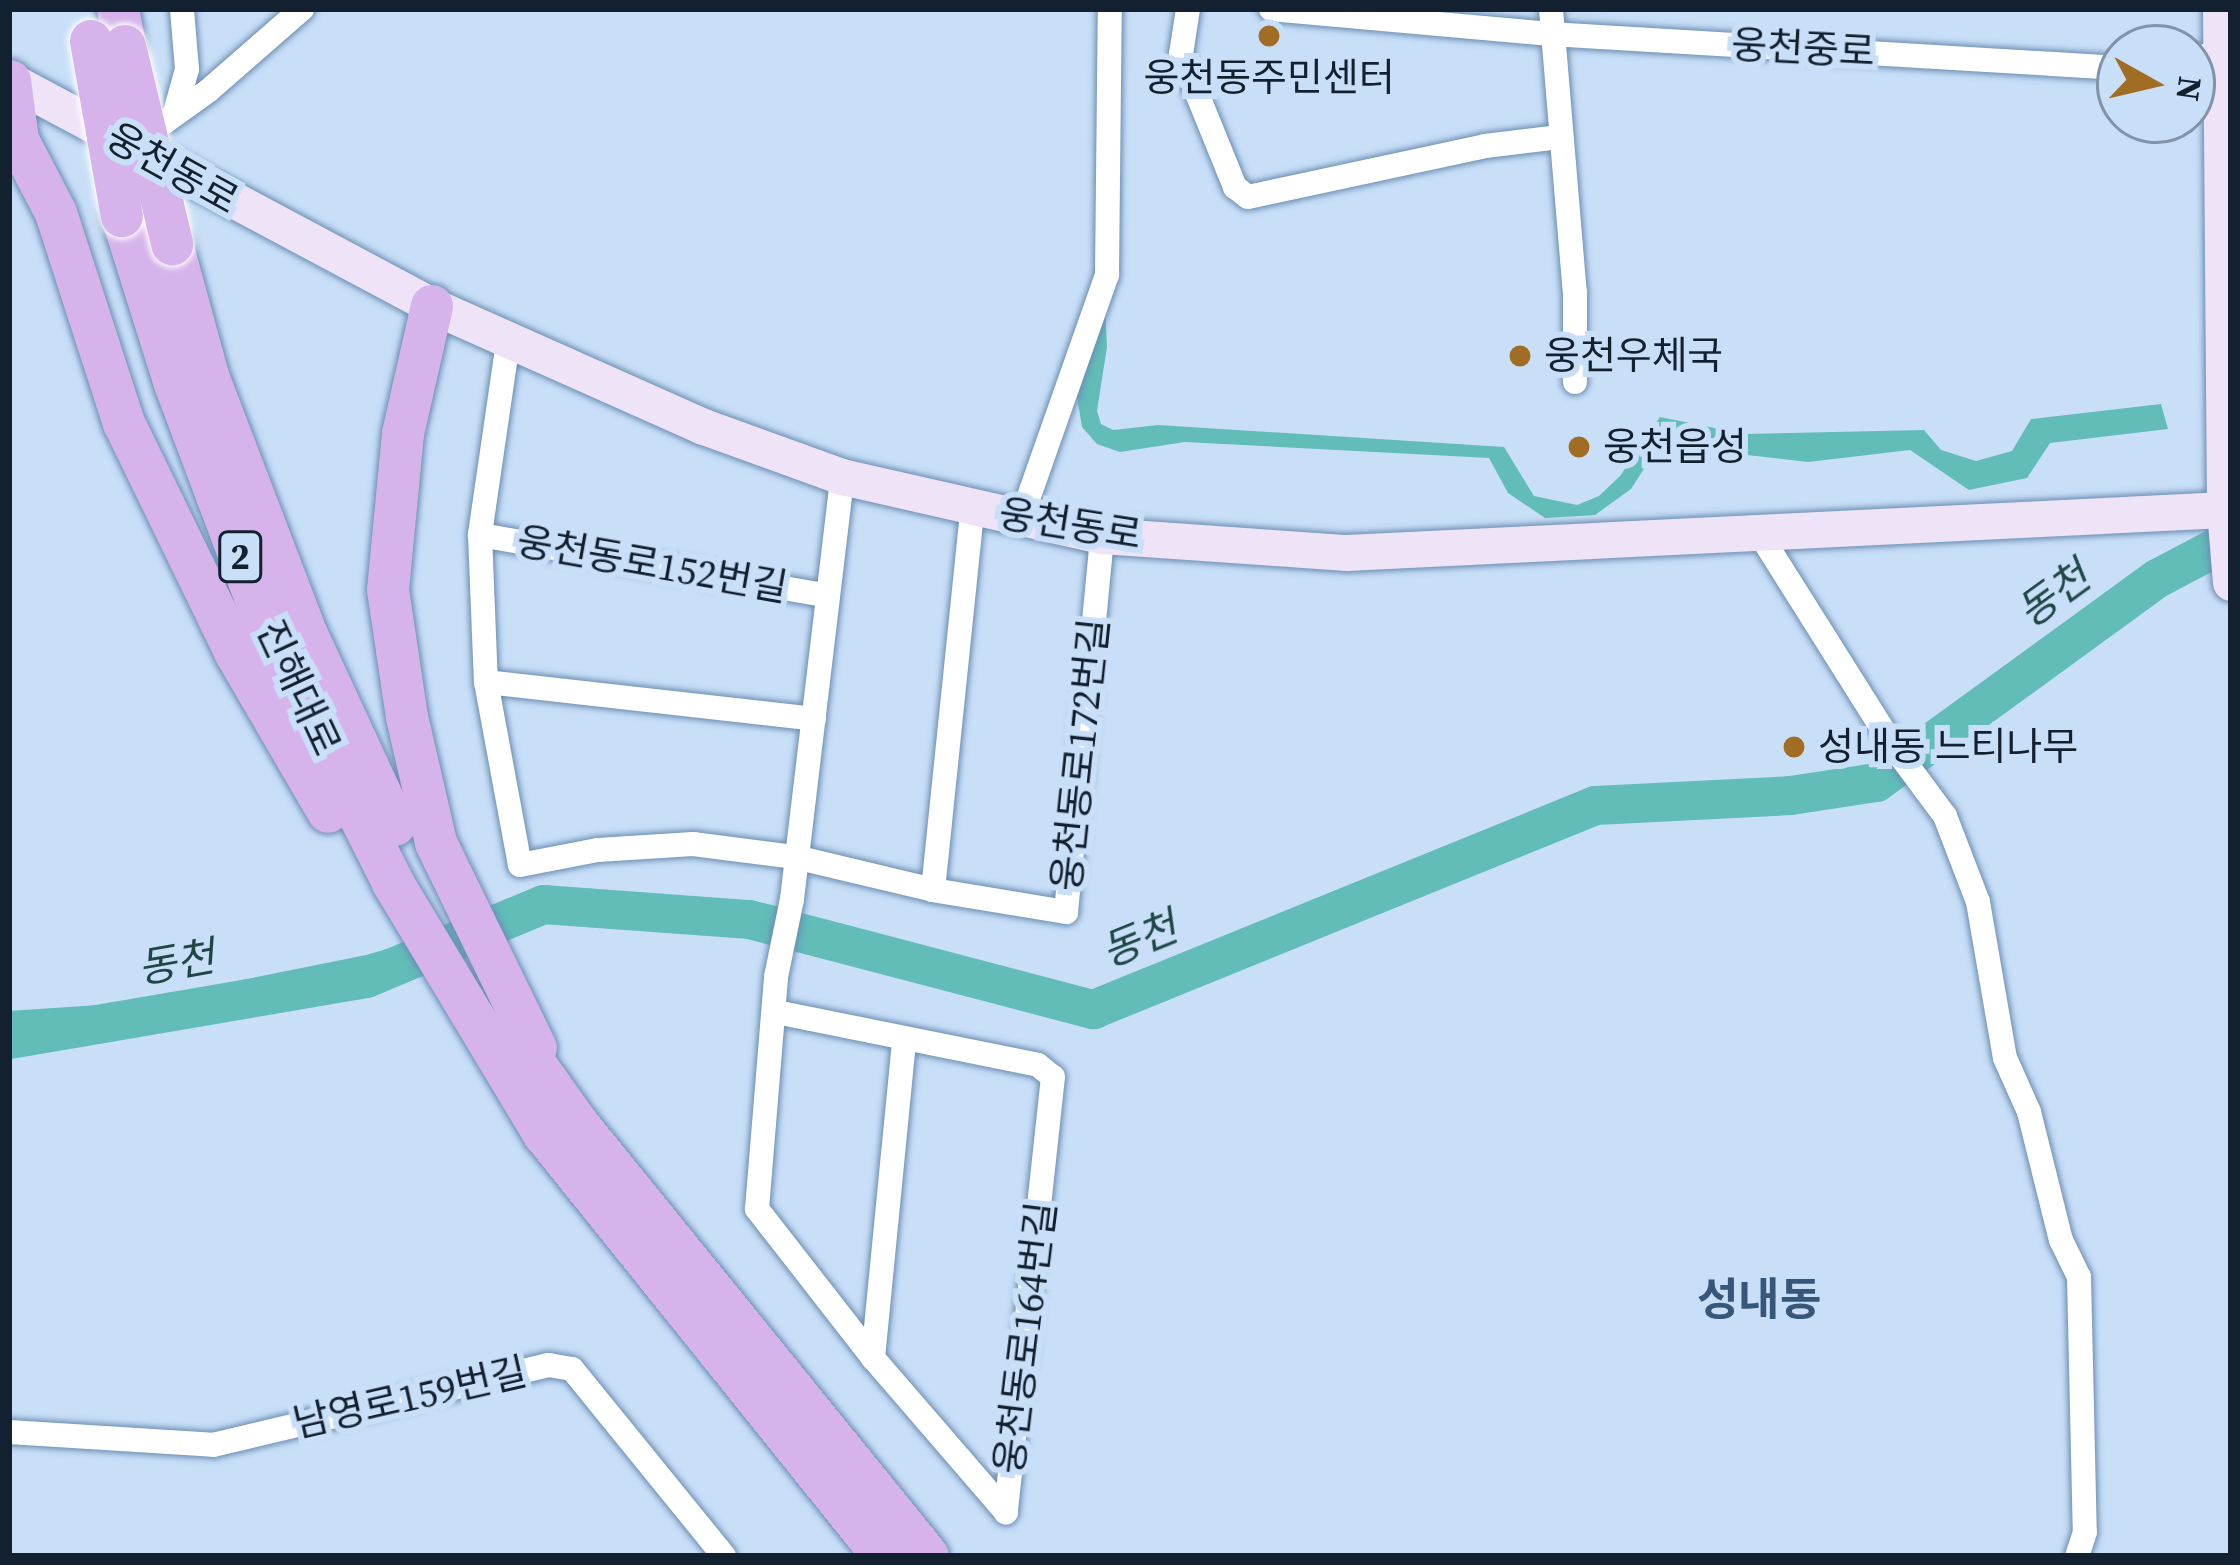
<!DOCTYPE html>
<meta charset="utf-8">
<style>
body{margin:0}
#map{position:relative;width:2240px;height:1565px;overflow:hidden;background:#c9dff8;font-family:"Source Serif 4","Noto Sans KR",serif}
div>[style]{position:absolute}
.water>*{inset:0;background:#62bcb8}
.river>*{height:39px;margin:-19.5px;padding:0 19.5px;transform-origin:19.5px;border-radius:19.5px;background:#62bcb8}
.roads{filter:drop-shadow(0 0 3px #6a8db3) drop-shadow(0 0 3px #6a8db3)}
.minor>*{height:24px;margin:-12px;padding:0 12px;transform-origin:12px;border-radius:12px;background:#fff}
.secondary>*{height:36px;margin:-18px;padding:0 18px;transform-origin:18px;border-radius:18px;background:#efe3f8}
.trunk>*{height:42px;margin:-21px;padding:0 21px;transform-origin:21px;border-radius:21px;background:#d6b4eb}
.bridges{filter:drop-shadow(0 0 3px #fff) drop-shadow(0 0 3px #fff)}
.trunk-bridge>*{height:42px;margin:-21px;padding:0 21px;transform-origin:21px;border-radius:21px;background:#d6b4eb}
.dots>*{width:33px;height:33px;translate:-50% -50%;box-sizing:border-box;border:6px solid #c9dff8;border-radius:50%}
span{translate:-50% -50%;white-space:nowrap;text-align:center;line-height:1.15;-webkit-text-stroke:12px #c9dff8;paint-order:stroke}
.shield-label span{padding:3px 9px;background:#c9dff8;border:3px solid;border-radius:9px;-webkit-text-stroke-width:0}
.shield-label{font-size:36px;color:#12202f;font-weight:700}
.street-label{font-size:39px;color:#12202f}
.poi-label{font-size:39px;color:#12202f}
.left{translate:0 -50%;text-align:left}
.water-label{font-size:42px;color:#1e4746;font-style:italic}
.quarter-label{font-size:45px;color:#36577a;font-weight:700}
.frame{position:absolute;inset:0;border:12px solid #12202f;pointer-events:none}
.north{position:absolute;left:2096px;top:24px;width:120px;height:120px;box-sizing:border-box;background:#c9dff8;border:3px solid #8093a8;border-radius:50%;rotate:98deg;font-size:33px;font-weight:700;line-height:48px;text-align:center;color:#12202f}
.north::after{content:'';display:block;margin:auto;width:42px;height:54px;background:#a16d24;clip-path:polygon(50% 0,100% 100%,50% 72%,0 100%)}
</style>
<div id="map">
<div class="water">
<div style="clip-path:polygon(1105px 308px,1107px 347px,1097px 411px,1101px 424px,1113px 430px,1158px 425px,1504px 447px,1534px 496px,1577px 505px,1599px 496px,1620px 476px,1660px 417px,1744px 434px,1924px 430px,1941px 450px,1976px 461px,2012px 451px,2031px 419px,2161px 404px,2168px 429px,2050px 443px,2027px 478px,1969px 490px,1910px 450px,1808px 462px,1659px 445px,1631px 489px,1595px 515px,1545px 518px,1508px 493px,1489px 458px,1185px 442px,1120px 452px,1097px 444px,1082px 427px,1077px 397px)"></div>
<div style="clip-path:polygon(543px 904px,366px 978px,9px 1039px,9px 1011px,128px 1003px,366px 955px)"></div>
</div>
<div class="river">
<div style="left:9px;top:1039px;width:362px;rotate:-9.7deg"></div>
<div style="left:366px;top:978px;width:192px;rotate:-22.7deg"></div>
<div style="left:543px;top:904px;width:207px;rotate:4.2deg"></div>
<div style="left:749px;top:919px;width:356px;rotate:14.7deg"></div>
<div style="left:1093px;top:1009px;width:542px;rotate:-22.12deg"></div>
<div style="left:1595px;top:805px;width:195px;rotate:-2.9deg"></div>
<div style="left:1790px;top:795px;width:87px;rotate:-8.6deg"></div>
<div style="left:1876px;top:782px;width:347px;rotate:-36deg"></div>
<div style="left:2157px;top:578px;width:84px;rotate:-27.8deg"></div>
</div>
<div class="roads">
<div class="minor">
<div style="left:1188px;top:9px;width:46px;rotate:98.8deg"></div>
<div style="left:1181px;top:54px;width:144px;rotate:67.9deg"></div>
<div style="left:1235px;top:187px;width:16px;rotate:38deg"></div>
<div style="left:1248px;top:197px;width:242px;rotate:-12.1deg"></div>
<div style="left:1485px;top:146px;width:75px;rotate:-6.9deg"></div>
<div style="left:1271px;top:9px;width:280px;rotate:5.1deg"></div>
<div style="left:1550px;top:34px;width:571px;rotate:3.41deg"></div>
<div style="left:1551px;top:9px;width:284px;rotate:85.2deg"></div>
<div style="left:1575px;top:292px;width:90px;rotate:90deg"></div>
<div style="left:2192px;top:58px;width:29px;rotate:-8deg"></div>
<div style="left:176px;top:109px;width:41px;rotate:-74.6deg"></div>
<div style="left:187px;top:69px;width:60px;rotate:-94.8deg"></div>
<div style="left:141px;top:139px;width:82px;rotate:-35.6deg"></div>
<div style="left:208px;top:91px;width:125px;rotate:-41.1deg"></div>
<div style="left:508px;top:342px;width:195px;rotate:98.3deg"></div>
<div style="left:480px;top:535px;width:147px;rotate:87.7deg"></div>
<div style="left:486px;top:682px;width:186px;rotate:79.5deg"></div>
<div style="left:520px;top:865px;width:79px;rotate:-10.9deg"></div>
<div style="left:598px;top:850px;width:95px;rotate:-3.6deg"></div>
<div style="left:693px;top:844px;width:103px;rotate:7.3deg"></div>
<div style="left:795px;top:857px;width:142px;rotate:13.4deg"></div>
<div style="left:933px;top:890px;width:135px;rotate:9.4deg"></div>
<div style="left:1066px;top:912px;width:378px;rotate:-84.5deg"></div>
<div style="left:1021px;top:519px;width:259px;rotate:-70.6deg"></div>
<div style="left:1107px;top:275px;width:266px;rotate:-89.4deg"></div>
<div style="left:1759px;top:533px;width:252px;rotate:57.8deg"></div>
<div style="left:1893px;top:746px;width:87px;rotate:53.4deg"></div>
<div style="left:1945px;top:816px;width:92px;rotate:69deg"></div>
<div style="left:1978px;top:902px;width:158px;rotate:80.2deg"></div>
<div style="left:2005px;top:1058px;width:59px;rotate:66deg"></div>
<div style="left:2029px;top:1112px;width:132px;rotate:76deg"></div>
<div style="left:2061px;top:1240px;width:41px;rotate:64.1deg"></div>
<div style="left:2079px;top:1277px;width:255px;rotate:88.7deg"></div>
<div style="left:2085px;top:1532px;width:25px;rotate:108deg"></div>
<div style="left:480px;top:535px;width:350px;rotate:9.9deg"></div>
<div style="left:486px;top:682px;width:330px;rotate:6.4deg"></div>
<div style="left:933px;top:890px;width:382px;rotate:-84.1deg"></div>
<div style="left:776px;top:1012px;width:267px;rotate:11.4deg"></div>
<div style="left:1038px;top:1065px;width:19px;rotate:39deg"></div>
<div style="left:1053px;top:1077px;width:438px;rotate:96.2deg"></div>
<div style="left:1006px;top:1512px;width:203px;rotate:-130.8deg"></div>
<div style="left:873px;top:1358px;width:189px;rotate:-127.9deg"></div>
<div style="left:757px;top:1209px;width:233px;rotate:-85.3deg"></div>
<div style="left:776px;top:977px;width:80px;rotate:-78.4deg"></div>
<div style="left:792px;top:899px;width:425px;rotate:-83.2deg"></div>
<div style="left:873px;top:1358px;width:318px;rotate:-84.4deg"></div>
<div style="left:9px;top:1432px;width:204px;rotate:3.6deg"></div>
<div style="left:213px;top:1445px;width:345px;rotate:-13.4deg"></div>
<div style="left:549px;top:1365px;width:23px;rotate:10deg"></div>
<div style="left:572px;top:1369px;width:241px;rotate:50.9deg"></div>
</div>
<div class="secondary">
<div style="left:2221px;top:9px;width:501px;rotate:89.54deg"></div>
<div style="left:2225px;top:510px;width:73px;rotate:85.3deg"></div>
<div style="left:9px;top:80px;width:480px;rotate:28.1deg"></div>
<div style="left:432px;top:306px;width:298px;rotate:24deg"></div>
<div style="left:704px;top:427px;width:147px;rotate:19.9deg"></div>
<div style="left:842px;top:477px;width:267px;rotate:12.8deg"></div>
<div style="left:1102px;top:536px;width:246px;rotate:4deg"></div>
<div style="left:1347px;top:553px;width:879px;rotate:-2.8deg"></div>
</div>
<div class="trunk">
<div style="left:118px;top:9px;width:38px;rotate:79deg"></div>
<div style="left:10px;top:81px;width:60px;rotate:82.3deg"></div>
<div style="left:18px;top:140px;width:82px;rotate:62.5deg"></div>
<div style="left:56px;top:213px;width:221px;rotate:72.1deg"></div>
<div style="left:124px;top:423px;width:254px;rotate:64.1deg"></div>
<div style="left:235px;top:652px;width:185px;rotate:59.8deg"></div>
<div style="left:122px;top:216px;width:176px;rotate:72.5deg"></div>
<div style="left:175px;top:384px;width:273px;rotate:69.4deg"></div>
<div style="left:271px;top:640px;width:272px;rotate:63.3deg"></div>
<div style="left:393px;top:883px;width:293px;rotate:59deg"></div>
<div style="left:544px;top:1134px;width:541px;rotate:51.22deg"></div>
<div style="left:172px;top:244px;width:137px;rotate:74.7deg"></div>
<div style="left:208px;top:376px;width:270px;rotate:69.1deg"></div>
<div style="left:304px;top:628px;width:217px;rotate:65.2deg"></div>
<div style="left:432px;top:306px;width:131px;rotate:102.8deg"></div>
<div style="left:403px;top:434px;width:157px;rotate:95.5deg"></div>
<div style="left:388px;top:590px;width:128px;rotate:81.5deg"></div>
<div style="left:407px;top:717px;width:129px;rotate:77deg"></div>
<div style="left:436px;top:843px;width:228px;rotate:64deg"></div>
<div style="left:511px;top:1030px;width:114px;rotate:54.6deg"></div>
<div style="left:577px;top:1123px;width:557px;rotate:50.97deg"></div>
</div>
</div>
<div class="bridges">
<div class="trunk-bridge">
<div style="left:91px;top:41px;width:178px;rotate:80deg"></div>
<div style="left:125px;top:46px;width:204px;rotate:76.6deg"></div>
</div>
</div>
<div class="dots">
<div style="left:1269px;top:36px;background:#a16d24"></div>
<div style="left:1520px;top:356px;background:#a16d24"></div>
<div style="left:1579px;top:447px;background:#a16d24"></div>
<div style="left:1794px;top:747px;background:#a16d24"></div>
</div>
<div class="shield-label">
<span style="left:240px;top:557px">2</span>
</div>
<div class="street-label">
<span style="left:1803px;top:49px;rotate:3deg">웅천중로</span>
<span style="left:172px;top:169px;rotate:29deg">웅천동로</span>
<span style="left:1070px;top:525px;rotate:9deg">웅천동로</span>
<span style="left:652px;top:565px;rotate:10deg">웅천동로152번길</span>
<span style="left:298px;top:688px;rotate:65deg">진해대로</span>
<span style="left:1081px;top:755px;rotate:-84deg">웅천동로172번길</span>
<span style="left:1026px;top:1338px;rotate:-83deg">웅천동로164번길</span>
<span style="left:410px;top:1398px;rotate:-13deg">남영로159번길</span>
</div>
<div class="poi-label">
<span style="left:1269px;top:78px">웅천동주민센터</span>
<span class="left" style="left:1544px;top:356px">웅천우체국</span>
<span class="left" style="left:1603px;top:447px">웅천읍성</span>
<span class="left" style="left:1818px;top:747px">성내동 느티나무</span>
</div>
<div class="water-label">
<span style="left:2053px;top:594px;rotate:-36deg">동천</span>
<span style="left:1139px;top:939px;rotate:-22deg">동천</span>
<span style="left:176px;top:962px;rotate:-10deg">동천</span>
</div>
<div class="quarter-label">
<span style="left:1759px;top:1300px">성내동</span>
</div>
<div class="frame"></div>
<div class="north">N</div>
</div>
